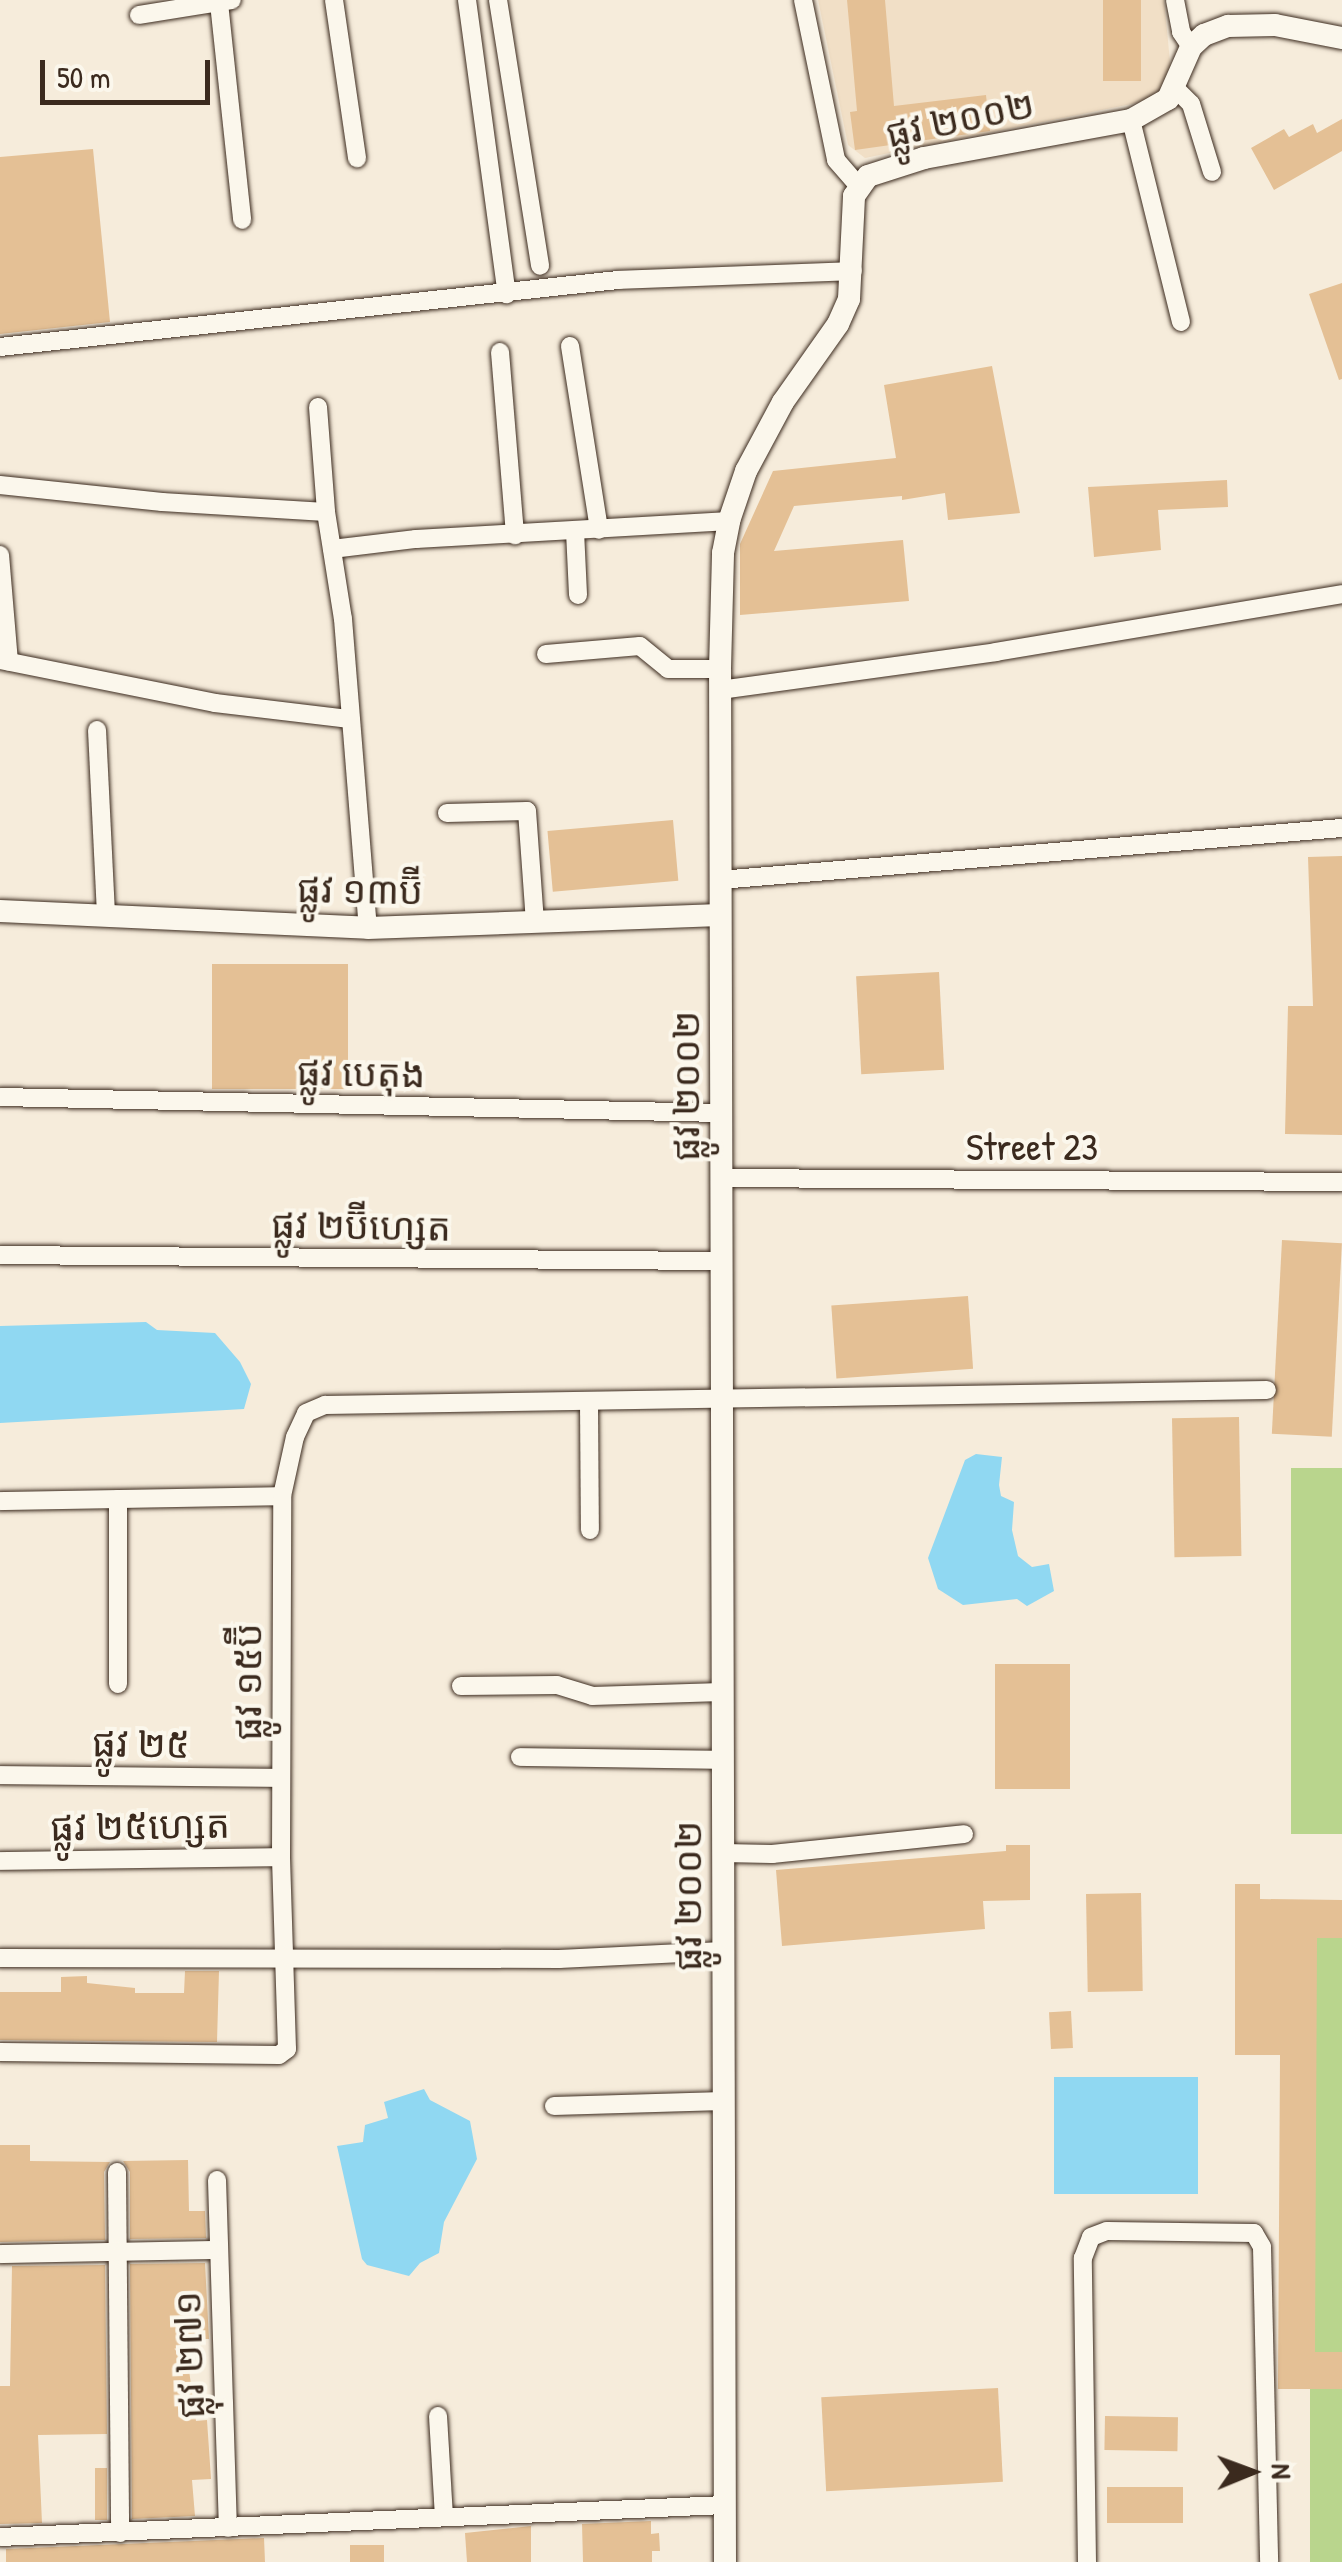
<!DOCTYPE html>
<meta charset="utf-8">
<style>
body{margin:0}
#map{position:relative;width:1342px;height:2562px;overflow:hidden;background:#f6ecdb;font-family:"Patrick Hand","Noto Sans Khmer",sans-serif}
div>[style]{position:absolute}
.built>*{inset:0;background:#f1dfc6}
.green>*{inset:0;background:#b9d58d;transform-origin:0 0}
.water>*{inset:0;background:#90d8f2;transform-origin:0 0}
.building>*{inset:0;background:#e4c095;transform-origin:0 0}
.roads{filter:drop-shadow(0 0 2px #3b2a1e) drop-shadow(0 0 2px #3b2a1e)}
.minor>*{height:18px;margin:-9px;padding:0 9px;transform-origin:9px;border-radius:9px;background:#fbf7ec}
.tertiary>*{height:22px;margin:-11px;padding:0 11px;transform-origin:11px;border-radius:11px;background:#fbf7ec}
span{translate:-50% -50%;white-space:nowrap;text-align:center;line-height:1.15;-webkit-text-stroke:8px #fbf7ec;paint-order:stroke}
.street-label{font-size:38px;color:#3b2a1e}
.north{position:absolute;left:1202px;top:2422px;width:100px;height:100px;-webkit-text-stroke:8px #fbf7ec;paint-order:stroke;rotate:89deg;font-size:28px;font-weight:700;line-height:40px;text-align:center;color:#3b2a1e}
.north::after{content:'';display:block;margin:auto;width:35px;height:45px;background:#3b2a1e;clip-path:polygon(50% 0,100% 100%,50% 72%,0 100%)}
.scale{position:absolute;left:40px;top:60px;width:170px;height:45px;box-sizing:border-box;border:5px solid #3b2a1e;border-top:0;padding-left:12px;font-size:30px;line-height:35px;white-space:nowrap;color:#3b2a1e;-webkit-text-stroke:8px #fbf7ec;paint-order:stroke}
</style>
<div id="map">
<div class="built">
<div style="clip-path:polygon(818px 0,1164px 0,1172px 82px,1151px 100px,865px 158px,848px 145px)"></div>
</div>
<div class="green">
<div style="left:1291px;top:1468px;width:51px;height:366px"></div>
<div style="left:1310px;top:1905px;width:32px;height:657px"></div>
</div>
<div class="water">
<div style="clip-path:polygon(146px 1322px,157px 1330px,215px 1333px,240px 1362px,251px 1384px,244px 1409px,0 1423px,0 1326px)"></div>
<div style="clip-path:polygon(976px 1454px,1002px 1457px,999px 1485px,1001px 1496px,1014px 1502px,1012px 1530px,1018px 1556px,1032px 1567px,1049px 1564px,1054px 1591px,1027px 1606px,1017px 1599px,963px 1605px,938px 1589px,928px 1558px,965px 1460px)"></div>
<div style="left:1054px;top:2077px;width:144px;height:117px"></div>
<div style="clip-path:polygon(424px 2089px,430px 2100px,470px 2121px,477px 2159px,444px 2222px,439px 2253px,420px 2263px,409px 2276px,367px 2265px,362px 2259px,337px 2146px,363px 2142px,365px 2125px,388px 2118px,384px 2102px)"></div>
</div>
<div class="building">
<div style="clip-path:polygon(847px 0,885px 0,894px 106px,986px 95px,990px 131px,855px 150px,850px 112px,857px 111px)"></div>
<div style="left:1103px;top:0;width:38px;height:81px"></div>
<div style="clip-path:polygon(1342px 119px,1342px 151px,1274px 190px,1251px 148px,1284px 129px,1289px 137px,1313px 124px,1317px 133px)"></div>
<div style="clip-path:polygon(93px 149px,110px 322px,0 334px,0 157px)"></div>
<div style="clip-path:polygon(1342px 283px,1342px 379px,1339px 380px,1309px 294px)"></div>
<div style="clip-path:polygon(992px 366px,1020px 513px,948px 520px,945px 493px,902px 500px,902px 496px,794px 506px,774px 551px,903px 540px,909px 601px,740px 615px,740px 544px,773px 471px,896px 458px,884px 385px)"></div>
<div style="clip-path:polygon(1227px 480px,1228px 507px,1158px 510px,1161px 550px,1094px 557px,1088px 487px)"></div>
<div style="left:673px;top:820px;width:61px;height:126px;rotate:85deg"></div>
<div style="clip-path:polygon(1342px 856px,1342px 1135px,1285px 1134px,1288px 1006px,1313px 1006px,1308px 857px)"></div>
<div style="left:212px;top:964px;width:136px;height:125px"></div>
<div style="left:939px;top:972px;width:98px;height:83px;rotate:87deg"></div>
<div style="left:1282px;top:1240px;width:60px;height:194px;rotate:3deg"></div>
<div style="left:968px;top:1296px;width:73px;height:137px;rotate:86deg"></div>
<div style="left:1239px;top:1417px;width:139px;height:67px;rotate:89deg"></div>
<div style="left:1070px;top:1664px;width:125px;height:75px;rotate:90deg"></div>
<div style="clip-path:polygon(1006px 1845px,1030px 1845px,1030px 1900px,983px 1901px,985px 1929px,782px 1946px,776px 1870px,1006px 1851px)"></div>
<div style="clip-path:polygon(1235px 1884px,1260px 1884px,1260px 1899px,1342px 1900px,1342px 1938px,1317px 1938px,1315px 2352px,1342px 2352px,1342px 2389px,1278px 2389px,1280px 2055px,1235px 2055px)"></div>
<div style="left:1141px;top:1893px;width:98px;height:55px;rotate:89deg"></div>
<div style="clip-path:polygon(185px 1971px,219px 1971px,217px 2042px,0 2040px,0 1992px,61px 1992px,61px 1977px,87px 1976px,87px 1983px,135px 1988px,135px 1993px,184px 1993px)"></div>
<div style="left:1071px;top:2011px;width:37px;height:22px;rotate:87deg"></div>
<div style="clip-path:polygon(0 2145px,30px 2145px,30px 2161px,110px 2162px,104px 2172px,105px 2240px,0 2242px)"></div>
<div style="clip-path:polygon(188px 2160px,189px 2211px,205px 2211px,206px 2238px,130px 2239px,130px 2172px,123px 2161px)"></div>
<div style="clip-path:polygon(205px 2263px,209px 2339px,189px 2339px,189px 2370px,196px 2421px,207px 2420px,211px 2479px,192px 2480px,195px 2516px,132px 2519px,130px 2264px)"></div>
<div style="clip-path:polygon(105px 2265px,107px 2434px,38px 2435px,42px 2523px,0 2524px,0 2386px,10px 2386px,12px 2266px)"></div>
<div style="left:998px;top:2388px;width:94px;height:177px;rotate:87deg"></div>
<div style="left:1105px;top:2416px;width:73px;height:34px;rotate:1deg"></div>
<div style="left:107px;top:2468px;width:52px;height:12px;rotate:90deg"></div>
<div style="left:1183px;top:2487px;width:36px;height:76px;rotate:90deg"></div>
<div style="clip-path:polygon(651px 2521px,651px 2534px,659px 2533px,660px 2551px,652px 2551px,652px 2562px,583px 2562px,582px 2524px)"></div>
<div style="clip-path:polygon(531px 2526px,531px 2562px,467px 2562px,465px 2533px)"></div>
<div style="clip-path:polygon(264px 2538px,265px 2562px,6px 2562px,6px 2549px)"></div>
<div style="left:350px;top:2545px;width:34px;height:17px"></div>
</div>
<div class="roads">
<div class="minor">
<div style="left:334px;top:0;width:160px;rotate:81.7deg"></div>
<div style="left:467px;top:0;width:297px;rotate:82.3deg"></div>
<div style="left:498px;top:0;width:269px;rotate:81deg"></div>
<div style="left:803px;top:0;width:163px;rotate:78.3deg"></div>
<div style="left:836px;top:160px;width:33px;rotate:49deg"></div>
<div style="left:1175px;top:0;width:33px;rotate:79deg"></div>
<div style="left:1181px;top:32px;width:18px;rotate:56deg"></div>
<div style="left:219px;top:3px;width:218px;rotate:83.9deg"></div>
<div style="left:139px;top:15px;width:94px;rotate:-9.2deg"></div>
<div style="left:1176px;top:89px;width:21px;rotate:45deg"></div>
<div style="left:1191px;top:104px;width:71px;rotate:72.8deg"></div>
<div style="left:1131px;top:120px;width:208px;rotate:76.1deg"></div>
<div style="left:570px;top:346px;width:186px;rotate:81deg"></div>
<div style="left:0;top:347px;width:622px;rotate:-6.19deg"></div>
<div style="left:618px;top:280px;width:235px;rotate:-2.2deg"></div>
<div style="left:500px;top:352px;width:184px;rotate:85.3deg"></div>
<div style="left:318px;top:407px;width:105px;rotate:85.6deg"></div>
<div style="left:326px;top:512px;width:108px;rotate:81deg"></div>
<div style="left:343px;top:619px;width:310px;rotate:85.4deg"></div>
<div style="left:0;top:485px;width:163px;rotate:6deg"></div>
<div style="left:162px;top:502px;width:164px;rotate:3.5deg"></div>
<div style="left:575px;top:531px;width:64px;rotate:87.3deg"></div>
<div style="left:332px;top:549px;width:85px;rotate:-6.8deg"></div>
<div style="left:416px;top:539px;width:314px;rotate:-3.3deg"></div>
<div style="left:0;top:555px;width:107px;rotate:85.2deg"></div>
<div style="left:546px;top:654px;width:94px;rotate:-4.9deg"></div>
<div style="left:640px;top:646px;width:36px;rotate:39deg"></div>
<div style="left:668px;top:669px;width:52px"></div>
<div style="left:0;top:660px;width:219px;rotate:11.3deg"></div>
<div style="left:215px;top:703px;width:136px;rotate:6.8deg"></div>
<div style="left:720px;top:690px;width:279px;rotate:-7.8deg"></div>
<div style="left:996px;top:652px;width:351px;rotate:-9.5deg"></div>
<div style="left:97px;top:730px;width:186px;rotate:87.2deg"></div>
<div style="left:447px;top:813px;width:80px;rotate:-1.4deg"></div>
<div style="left:527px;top:811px;width:112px;rotate:85.9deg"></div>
<div style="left:720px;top:880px;width:624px;rotate:-4.78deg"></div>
<div style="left:0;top:1097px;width:721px;rotate:1.27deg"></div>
<div style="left:721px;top:1178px;width:621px;rotate:0.37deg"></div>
<div style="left:0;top:1255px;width:722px;rotate:0.48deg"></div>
<div style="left:589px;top:1401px;width:129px;rotate:89.6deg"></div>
<div style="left:0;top:1501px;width:282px;rotate:-1deg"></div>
<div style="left:118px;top:1684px;width:185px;rotate:-90deg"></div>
<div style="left:461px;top:1686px;width:96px;rotate:-0.6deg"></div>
<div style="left:557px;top:1685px;width:37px;rotate:17deg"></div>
<div style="left:592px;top:1696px;width:130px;rotate:-1.8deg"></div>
<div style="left:520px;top:1757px;width:203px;rotate:0.8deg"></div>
<div style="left:0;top:1775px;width:280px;rotate:0.6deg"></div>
<div style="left:723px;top:1853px;width:49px;rotate:1.2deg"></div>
<div style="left:772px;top:1854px;width:193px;rotate:-5.9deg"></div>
<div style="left:0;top:1861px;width:281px;rotate:-0.8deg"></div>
<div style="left:0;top:1958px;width:559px;rotate:0.1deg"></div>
<div style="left:559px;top:1959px;width:164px;rotate:-2.8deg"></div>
<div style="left:0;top:2052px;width:279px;rotate:0.6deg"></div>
<div style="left:279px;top:2055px;width:10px;rotate:-37deg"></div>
<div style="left:287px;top:2049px;width:192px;rotate:-91.8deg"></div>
<div style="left:281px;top:1857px;width:361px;rotate:-89.8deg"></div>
<div style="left:282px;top:1496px;width:60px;rotate:-77.6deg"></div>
<div style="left:295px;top:1437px;width:26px;rotate:-65deg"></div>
<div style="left:306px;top:1413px;width:21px;rotate:-23deg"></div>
<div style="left:325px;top:1405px;width:942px;rotate:-0.91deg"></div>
<div style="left:554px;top:2106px;width:169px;rotate:-1.7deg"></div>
<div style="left:117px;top:2172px;width:361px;rotate:89.5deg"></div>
<div style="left:217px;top:2180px;width:348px;rotate:88.2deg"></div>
<div style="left:0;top:2254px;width:217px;rotate:-1.1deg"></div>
<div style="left:438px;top:2416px;width:100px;rotate:86.6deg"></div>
<div style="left:0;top:2537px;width:726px;rotate:-2.53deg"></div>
<div style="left:1087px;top:2562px;width:304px;rotate:-90.8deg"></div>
<div style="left:1083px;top:2258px;width:22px;rotate:-69deg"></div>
<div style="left:1091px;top:2237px;width:17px;rotate:-21deg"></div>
<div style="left:1107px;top:2231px;width:147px;rotate:0.8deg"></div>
<div style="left:1254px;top:2233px;width:16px;rotate:60deg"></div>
<div style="left:1262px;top:2247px;width:315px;rotate:88.7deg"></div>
</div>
<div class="tertiary">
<div style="left:0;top:911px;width:368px;rotate:2.6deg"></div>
<div style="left:368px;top:928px;width:352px;rotate:-2.1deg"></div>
<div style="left:725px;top:2562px;width:1893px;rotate:-90.15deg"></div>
<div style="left:720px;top:669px;width:116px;rotate:-88.5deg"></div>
<div style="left:723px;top:553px;width:33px;rotate:-79deg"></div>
<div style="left:729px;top:521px;width:53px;rotate:-71.2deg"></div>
<div style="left:746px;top:471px;width:78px;rotate:-61.8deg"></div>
<div style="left:783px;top:402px;width:95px;rotate:-54.8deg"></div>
<div style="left:838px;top:324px;width:27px;rotate:-66deg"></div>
<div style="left:849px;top:299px;width:103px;rotate:-87.2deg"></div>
<div style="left:854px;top:196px;width:24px;rotate:-55deg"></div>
<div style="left:868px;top:176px;width:59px;rotate:-17.8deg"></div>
<div style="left:924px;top:158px;width:210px;rotate:-10.4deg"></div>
<div style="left:1131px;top:120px;width:43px;rotate:-29.6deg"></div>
<div style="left:1168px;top:99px;width:57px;rotate:-66.1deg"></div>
<div style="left:1191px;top:47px;width:18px;rotate:-43deg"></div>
<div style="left:1204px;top:35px;width:26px;rotate:-21deg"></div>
<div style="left:1228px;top:26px;width:47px;rotate:-1.2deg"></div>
<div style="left:1275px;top:25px;width:68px;rotate:11deg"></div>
</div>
</div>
<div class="street-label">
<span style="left:960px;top:119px;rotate:-12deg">ផ្លូវ ២០០២</span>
<span style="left:360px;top:890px;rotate:1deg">ផ្លូវ ១៣ប៊ី</span>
<span style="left:361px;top:1073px;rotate:1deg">ផ្លូវ បេតុង</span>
<span style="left:686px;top:1086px;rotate:-90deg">ផ្លូវ ២០០២</span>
<span style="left:1032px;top:1147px">Street 23</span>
<span style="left:361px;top:1226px;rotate:1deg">ផ្លូវ ២ប៊ីហ្សេត</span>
<span style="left:248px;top:1682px;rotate:-90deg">ផ្លូវ ១៥ប៊ី</span>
<span style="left:141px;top:1744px;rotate:1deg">ផ្លូវ ២៥</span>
<span style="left:140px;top:1826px;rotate:-1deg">ផ្លូវ ២៥ហ្សេត</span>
<span style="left:688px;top:1896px;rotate:-90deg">ផ្លូវ ២០០២</span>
<span style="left:189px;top:2355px;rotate:-92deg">ផ្លុវ ២៧១</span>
</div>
<div class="north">N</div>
<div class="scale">50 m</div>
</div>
